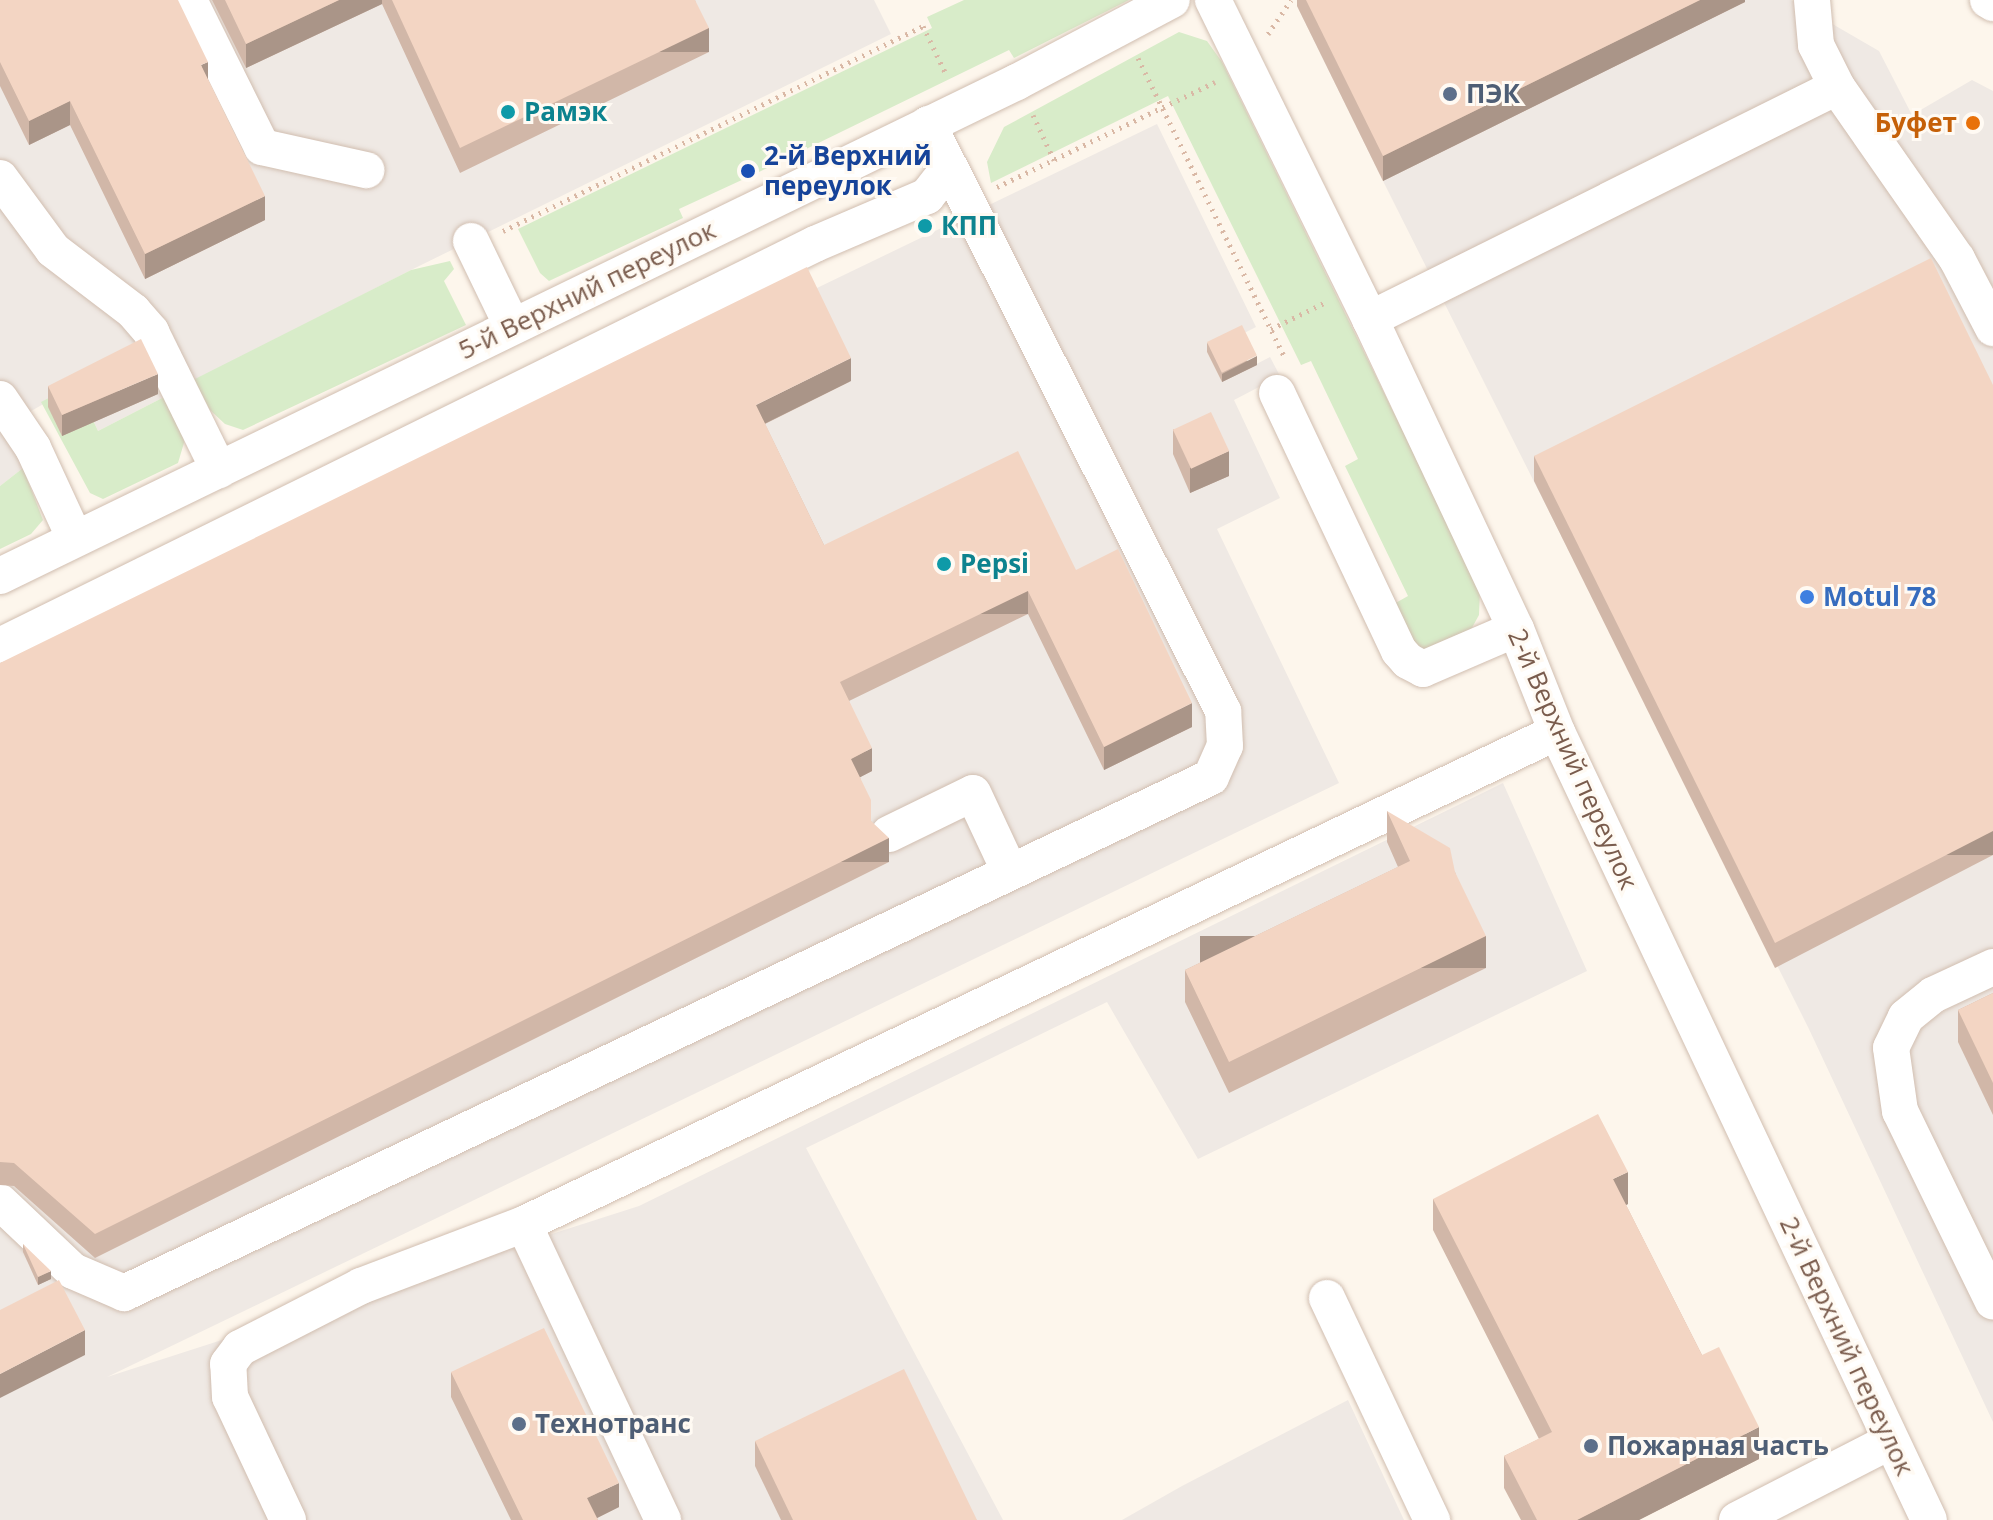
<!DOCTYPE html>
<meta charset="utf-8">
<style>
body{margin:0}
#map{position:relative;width:1993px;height:1520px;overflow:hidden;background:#fdf6ec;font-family:"Open Sans",sans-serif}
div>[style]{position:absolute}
.industrial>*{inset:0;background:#efe9e4}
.green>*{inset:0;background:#d8ecc9}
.path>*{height:5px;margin-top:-2.5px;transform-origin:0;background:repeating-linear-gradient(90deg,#d9b8a5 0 2px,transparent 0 8px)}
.roads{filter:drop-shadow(0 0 2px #d1beb0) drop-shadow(0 0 2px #d1beb0)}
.minor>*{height:36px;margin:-18px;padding:0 18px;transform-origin:18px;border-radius:18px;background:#fff}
.wall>*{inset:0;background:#d1b7a8}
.shaded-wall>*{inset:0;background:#aa9588;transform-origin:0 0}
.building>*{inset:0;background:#f3d5c3;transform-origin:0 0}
.dots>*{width:22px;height:22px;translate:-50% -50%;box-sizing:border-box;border:4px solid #fffaf3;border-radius:50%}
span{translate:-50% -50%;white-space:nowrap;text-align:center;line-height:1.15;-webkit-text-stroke:6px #fffaf3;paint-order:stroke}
.service-label{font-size:26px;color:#4e5e75;font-weight:700}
.left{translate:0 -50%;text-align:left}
.culture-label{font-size:26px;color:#0d838f;font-weight:700}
.food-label{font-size:26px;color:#c56008;font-weight:700}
.right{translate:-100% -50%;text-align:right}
.transit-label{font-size:26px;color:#164399;font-weight:700}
.street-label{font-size:26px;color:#7a5c4d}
.shop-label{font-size:26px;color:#366cbe;font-weight:700}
</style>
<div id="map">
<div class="industrial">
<div style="clip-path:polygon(0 0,874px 0,891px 34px,411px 270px,98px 431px,76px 385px,2px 428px,23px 468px,0 486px)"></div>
<div style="clip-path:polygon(1301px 0,1791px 0,1879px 51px,1912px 115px,1972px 80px,1993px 91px,1993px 1422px,1808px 1027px,1383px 181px,1297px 6px)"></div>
<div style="clip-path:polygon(1157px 124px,1256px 327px,1207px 352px,1222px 382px,1270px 357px,1280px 376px,1234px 400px,1280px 498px,1217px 529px,1339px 783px,107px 1377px,639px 1206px,1503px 783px,1587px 971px,1198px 1159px,1107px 1002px,806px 1148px,1003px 1520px,0 1520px,0 682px)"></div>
<div style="clip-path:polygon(1348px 1400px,1404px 1520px,1122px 1520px,1182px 1486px)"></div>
</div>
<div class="green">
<div style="clip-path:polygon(964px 0,1129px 0,1014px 58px,1009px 50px,755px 174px,750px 164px,740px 169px,744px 179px,679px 209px,683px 218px,549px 281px,540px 273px,518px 229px,932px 28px,927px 17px)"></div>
<div style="clip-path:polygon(1179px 32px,1207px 41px,1222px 62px,1480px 589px,1479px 615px,1468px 635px,1419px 660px,1392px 605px,1408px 596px,1345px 466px,1358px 459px,1311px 361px,1301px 365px,1168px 96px,991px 183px,987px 162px,1004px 127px)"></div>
<div style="clip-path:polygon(450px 261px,454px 269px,444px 281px,466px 325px,243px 430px,225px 424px,210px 410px,193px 380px,411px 270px)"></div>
<div style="clip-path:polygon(76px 384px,98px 431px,166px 396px,186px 436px,178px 463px,103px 499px,90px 493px,41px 402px)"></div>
<div style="clip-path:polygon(23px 468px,43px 520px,31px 534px,0 549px,0 486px)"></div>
</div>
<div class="path">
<div style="left:1268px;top:34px;width:41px;rotate:-55.9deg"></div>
<div style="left:1138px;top:58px;width:334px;rotate:63.9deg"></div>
<div style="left:1033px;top:115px;width:50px;rotate:65deg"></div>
<div style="left:997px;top:187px;width:242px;rotate:-25.7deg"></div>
<div style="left:503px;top:231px;width:467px;rotate:-26deg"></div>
<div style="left:923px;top:26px;width:55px;rotate:64.4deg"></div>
<div style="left:1271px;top:329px;width:59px;rotate:-26.1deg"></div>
</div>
<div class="roads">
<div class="minor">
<div style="left:189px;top:0;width:164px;rotate:63.6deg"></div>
<div style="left:262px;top:147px;width:107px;rotate:12.5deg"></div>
<div style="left:1213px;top:0;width:356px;rotate:63.8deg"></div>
<div style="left:1370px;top:319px;width:343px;rotate:64.8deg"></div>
<div style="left:1516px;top:629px;width:111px;rotate:68.3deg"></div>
<div style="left:1557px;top:732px;width:871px;rotate:64.73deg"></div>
<div style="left:1812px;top:0;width:45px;rotate:84.9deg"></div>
<div style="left:1816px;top:45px;width:47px;rotate:63.4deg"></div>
<div style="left:1837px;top:87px;width:210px;rotate:55.1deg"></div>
<div style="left:1957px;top:259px;width:78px;rotate:62.4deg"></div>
<div style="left:1988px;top:0;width:6px;rotate:31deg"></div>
<div style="left:0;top:178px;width:89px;rotate:53.6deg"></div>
<div style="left:53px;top:250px;width:101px;rotate:37.3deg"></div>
<div style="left:133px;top:311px;width:28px;rotate:49deg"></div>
<div style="left:151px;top:332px;width:154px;rotate:63.8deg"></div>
<div style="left:471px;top:241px;width:94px;rotate:64.2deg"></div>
<div style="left:1370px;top:319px;width:521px;rotate:-26.42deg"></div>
<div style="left:1277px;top:393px;width:285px;rotate:64.7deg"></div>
<div style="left:1399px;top:651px;width:13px;rotate:48deg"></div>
<div style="left:1408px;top:661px;width:17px;rotate:28deg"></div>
<div style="left:1423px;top:669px;width:101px;rotate:-23.3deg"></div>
<div style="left:0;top:399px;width:59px;rotate:56deg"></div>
<div style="left:33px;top:448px;width:100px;rotate:65.2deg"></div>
<div style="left:0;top:576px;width:1131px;rotate:-25.91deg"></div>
<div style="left:1017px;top:82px;width:175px;rotate:-27.9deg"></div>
<div style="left:0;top:646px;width:909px;rotate:-26.25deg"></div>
<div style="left:815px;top:244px;width:122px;rotate:-23.2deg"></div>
<div style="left:927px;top:196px;width:34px;rotate:-52deg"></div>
<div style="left:889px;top:834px;width:93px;rotate:-26deg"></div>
<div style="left:973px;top:793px;width:87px;rotate:64.9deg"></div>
<div style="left:1993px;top:967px;width:66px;rotate:155deg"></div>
<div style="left:1933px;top:995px;width:35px;rotate:141deg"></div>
<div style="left:1906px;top:1017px;width:34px;rotate:116deg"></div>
<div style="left:1891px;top:1048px;width:64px;rotate:81.9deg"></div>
<div style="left:1900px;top:1111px;width:212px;rotate:64deg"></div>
<div style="left:0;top:1202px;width:100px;rotate:43.4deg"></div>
<div style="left:73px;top:1271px;width:56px;rotate:23.3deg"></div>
<div style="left:124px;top:1293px;width:1203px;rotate:-25.39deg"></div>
<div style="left:1211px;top:777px;width:34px;rotate:-66deg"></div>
<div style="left:1225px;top:746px;width:35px;rotate:-93deg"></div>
<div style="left:1223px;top:711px;width:657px;rotate:-116.68deg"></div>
<div style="left:1327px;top:1298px;width:246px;rotate:64.7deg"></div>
<div style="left:288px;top:1520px;width:136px;rotate:-115.2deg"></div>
<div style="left:230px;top:1397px;width:33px;rotate:-93deg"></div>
<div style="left:228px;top:1364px;width:20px;rotate:-53deg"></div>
<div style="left:240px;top:1348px;width:136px;rotate:-27.1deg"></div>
<div style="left:361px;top:1286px;width:174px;rotate:-20.8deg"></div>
<div style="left:663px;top:1520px;width:327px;rotate:-115.2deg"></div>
<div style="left:524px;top:1224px;width:1144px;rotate:-25.47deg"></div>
<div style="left:1737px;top:1520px;width:173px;rotate:-27.2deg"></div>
</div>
</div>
<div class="wall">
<div style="clip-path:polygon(0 0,208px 80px,265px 220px,145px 279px,70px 125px,29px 145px,0 86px)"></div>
<div style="clip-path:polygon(212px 0,695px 0,709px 52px,460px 173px,382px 4px,246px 68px)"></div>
<div style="clip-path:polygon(1297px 0,1745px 0,1745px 2px,1383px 181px,1297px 6px)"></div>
<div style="clip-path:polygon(1207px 343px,1257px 365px,1222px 382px,1207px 352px)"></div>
<div style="clip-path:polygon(851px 381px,765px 424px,824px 545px,1076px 570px,1192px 727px,1104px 770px,1028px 614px,849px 701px,872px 771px,860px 777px,871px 821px,889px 862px,95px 1258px,14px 1186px,0 1185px,0 663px)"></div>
<div style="clip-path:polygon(1993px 385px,1993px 855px,1775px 968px,1534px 481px,1534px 456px)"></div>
<div style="clip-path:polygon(48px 386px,158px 394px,62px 436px,48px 407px)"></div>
<div style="clip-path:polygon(1173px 429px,1229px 476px,1190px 493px,1173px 454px)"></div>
<div style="clip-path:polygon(1387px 811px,1455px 872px,1486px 968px,1229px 1093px,1185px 1002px,1185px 970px,1398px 867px,1387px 842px)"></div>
<div style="clip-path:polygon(1993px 993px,1993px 1115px,1958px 1042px,1958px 1010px)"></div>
<div style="clip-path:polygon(1433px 1199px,1628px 1204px,1626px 1205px,1702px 1355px,1759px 1459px,1639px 1520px,1521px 1520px,1504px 1488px,1504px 1456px,1539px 1439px,1433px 1230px)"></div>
<div style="clip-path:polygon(23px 1244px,51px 1279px,38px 1285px,23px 1252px)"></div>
<div style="clip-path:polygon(451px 1372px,619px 1507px,597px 1518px,598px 1520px,511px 1520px,451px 1397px)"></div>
<div style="clip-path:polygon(755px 1441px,977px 1520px,781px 1520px,755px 1466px)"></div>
</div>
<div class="shaded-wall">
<div style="clip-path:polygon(339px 0,382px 0,382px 4px,246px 68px,246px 44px)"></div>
<div style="clip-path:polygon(1700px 0,1745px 0,1745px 2px,1383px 181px,1383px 156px)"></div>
<div style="left:709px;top:28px;width:24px;height:276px;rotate:90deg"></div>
<div style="clip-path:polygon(208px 62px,208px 86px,201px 65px)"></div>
<div style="clip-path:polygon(70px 101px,70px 125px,29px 145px,29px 121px)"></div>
<div style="clip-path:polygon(265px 196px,265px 220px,145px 279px,145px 254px)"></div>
<div style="clip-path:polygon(1257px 356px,1257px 365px,1222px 382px,1222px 374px)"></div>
<div style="clip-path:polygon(851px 358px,851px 381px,756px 428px,756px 405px)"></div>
<div style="clip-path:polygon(158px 374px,158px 394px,62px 436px,62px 415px)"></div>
<div style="clip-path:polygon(1229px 451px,1229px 476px,1190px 493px,1190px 468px)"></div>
<div style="left:1028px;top:591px;width:23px;height:209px;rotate:90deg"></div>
<div style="clip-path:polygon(1192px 703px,1192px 727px,1104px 770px,1104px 747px)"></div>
<div style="clip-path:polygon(872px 748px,872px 771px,851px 782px,851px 759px)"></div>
<div style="left:1993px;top:831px;width:24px;height:245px;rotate:90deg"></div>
<div style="left:889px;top:838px;width:24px;height:887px;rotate:90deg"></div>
<div style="left:1486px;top:936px;width:32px;height:286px;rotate:90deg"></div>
<div style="clip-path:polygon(1628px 1172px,1628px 1204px,1613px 1211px,1613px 1179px)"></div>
<div style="clip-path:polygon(51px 1271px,51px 1279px,38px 1285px,38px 1277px)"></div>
<div style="clip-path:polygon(85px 1330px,85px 1355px,0 1398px,0 1374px)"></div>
<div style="clip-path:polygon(1759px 1427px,1759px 1459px,1639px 1520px,1577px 1520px)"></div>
<div style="clip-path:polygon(619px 1483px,619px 1507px,593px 1520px,587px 1498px)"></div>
</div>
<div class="building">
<div style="clip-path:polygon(0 0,178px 0,208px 62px,201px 65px,265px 196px,145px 254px,70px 101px,29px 121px,0 62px)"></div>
<div style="clip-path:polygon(225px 0,339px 0,246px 44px)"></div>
<div style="clip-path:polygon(392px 0,695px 0,709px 28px,460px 148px)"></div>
<div style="clip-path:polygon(1306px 0,1700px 0,1383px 156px)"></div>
<div style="clip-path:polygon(1931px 258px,1993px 385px,1993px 831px,1775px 943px,1534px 456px)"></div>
<div style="clip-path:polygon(807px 267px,851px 358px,756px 405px,824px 545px,1018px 451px,1076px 570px,1118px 549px,1192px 703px,1104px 747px,1028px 591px,840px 682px,872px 748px,851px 759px,871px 800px,871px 821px,889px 838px,95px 1234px,14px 1163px,0 1162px,0 663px)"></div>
<div style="left:1242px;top:325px;width:34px;height:39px;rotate:64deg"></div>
<div style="clip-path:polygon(141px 339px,158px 374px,62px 415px,48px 386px)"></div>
<div style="left:1211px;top:412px;width:43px;height:42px;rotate:65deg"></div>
<div style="clip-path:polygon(1387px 811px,1450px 848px,1455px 872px,1486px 936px,1229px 1062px,1185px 970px,1410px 861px)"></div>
<div style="clip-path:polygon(1993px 993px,1993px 1083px,1958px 1010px)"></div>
<div style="clip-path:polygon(1598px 1114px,1628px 1172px,1613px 1179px,1702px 1355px,1719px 1347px,1759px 1427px,1577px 1520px,1537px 1520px,1504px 1456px,1552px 1432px,1433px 1199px)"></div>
<div style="clip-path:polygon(23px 1244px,51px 1271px,38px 1277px)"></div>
<div style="clip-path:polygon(59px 1280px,85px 1330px,0 1374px,0 1310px)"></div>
<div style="clip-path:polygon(544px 1328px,619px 1483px,587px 1498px,598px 1520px,523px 1520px,451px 1372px)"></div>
<div style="clip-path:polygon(904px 1369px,977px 1520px,793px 1520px,755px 1441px)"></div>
</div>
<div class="dots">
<div style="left:1450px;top:94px;background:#5c6f8a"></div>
<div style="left:508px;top:112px;background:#0f9aa8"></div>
<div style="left:1973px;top:123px;background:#e8710a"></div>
<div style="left:748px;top:171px;background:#1a4fb4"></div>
<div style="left:925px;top:226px;background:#0f9aa8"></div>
<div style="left:944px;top:564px;background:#0f9aa8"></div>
<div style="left:1807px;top:597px;background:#3f7fe0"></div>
<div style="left:519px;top:1424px;background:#5c6f8a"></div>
<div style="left:1591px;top:1446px;background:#5c6f8a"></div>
</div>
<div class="service-label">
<span class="left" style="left:1466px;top:94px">ПЭК</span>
<span class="left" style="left:535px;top:1424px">Технотранс</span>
<span class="left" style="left:1607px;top:1446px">Пожарная часть</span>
</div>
<div class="culture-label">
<span class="left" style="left:524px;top:112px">Рамэк</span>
<span class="left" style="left:941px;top:226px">КПП</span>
<span class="left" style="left:960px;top:564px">Pepsi</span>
</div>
<div class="food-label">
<span class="right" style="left:1957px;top:123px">Буфет</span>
</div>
<div class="transit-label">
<span class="left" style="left:764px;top:171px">2-й Верхний<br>переулок</span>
</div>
<div class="street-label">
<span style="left:587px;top:290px;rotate:-26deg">5-й Верхний переулок</span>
<span style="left:1573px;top:759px;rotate:66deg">2-й Верхний переулок</span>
<span style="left:1847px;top:1346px;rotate:65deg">2-й Верхний переулок</span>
</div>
<div class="shop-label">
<span class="left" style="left:1823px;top:597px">Motul 78</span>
</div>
</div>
